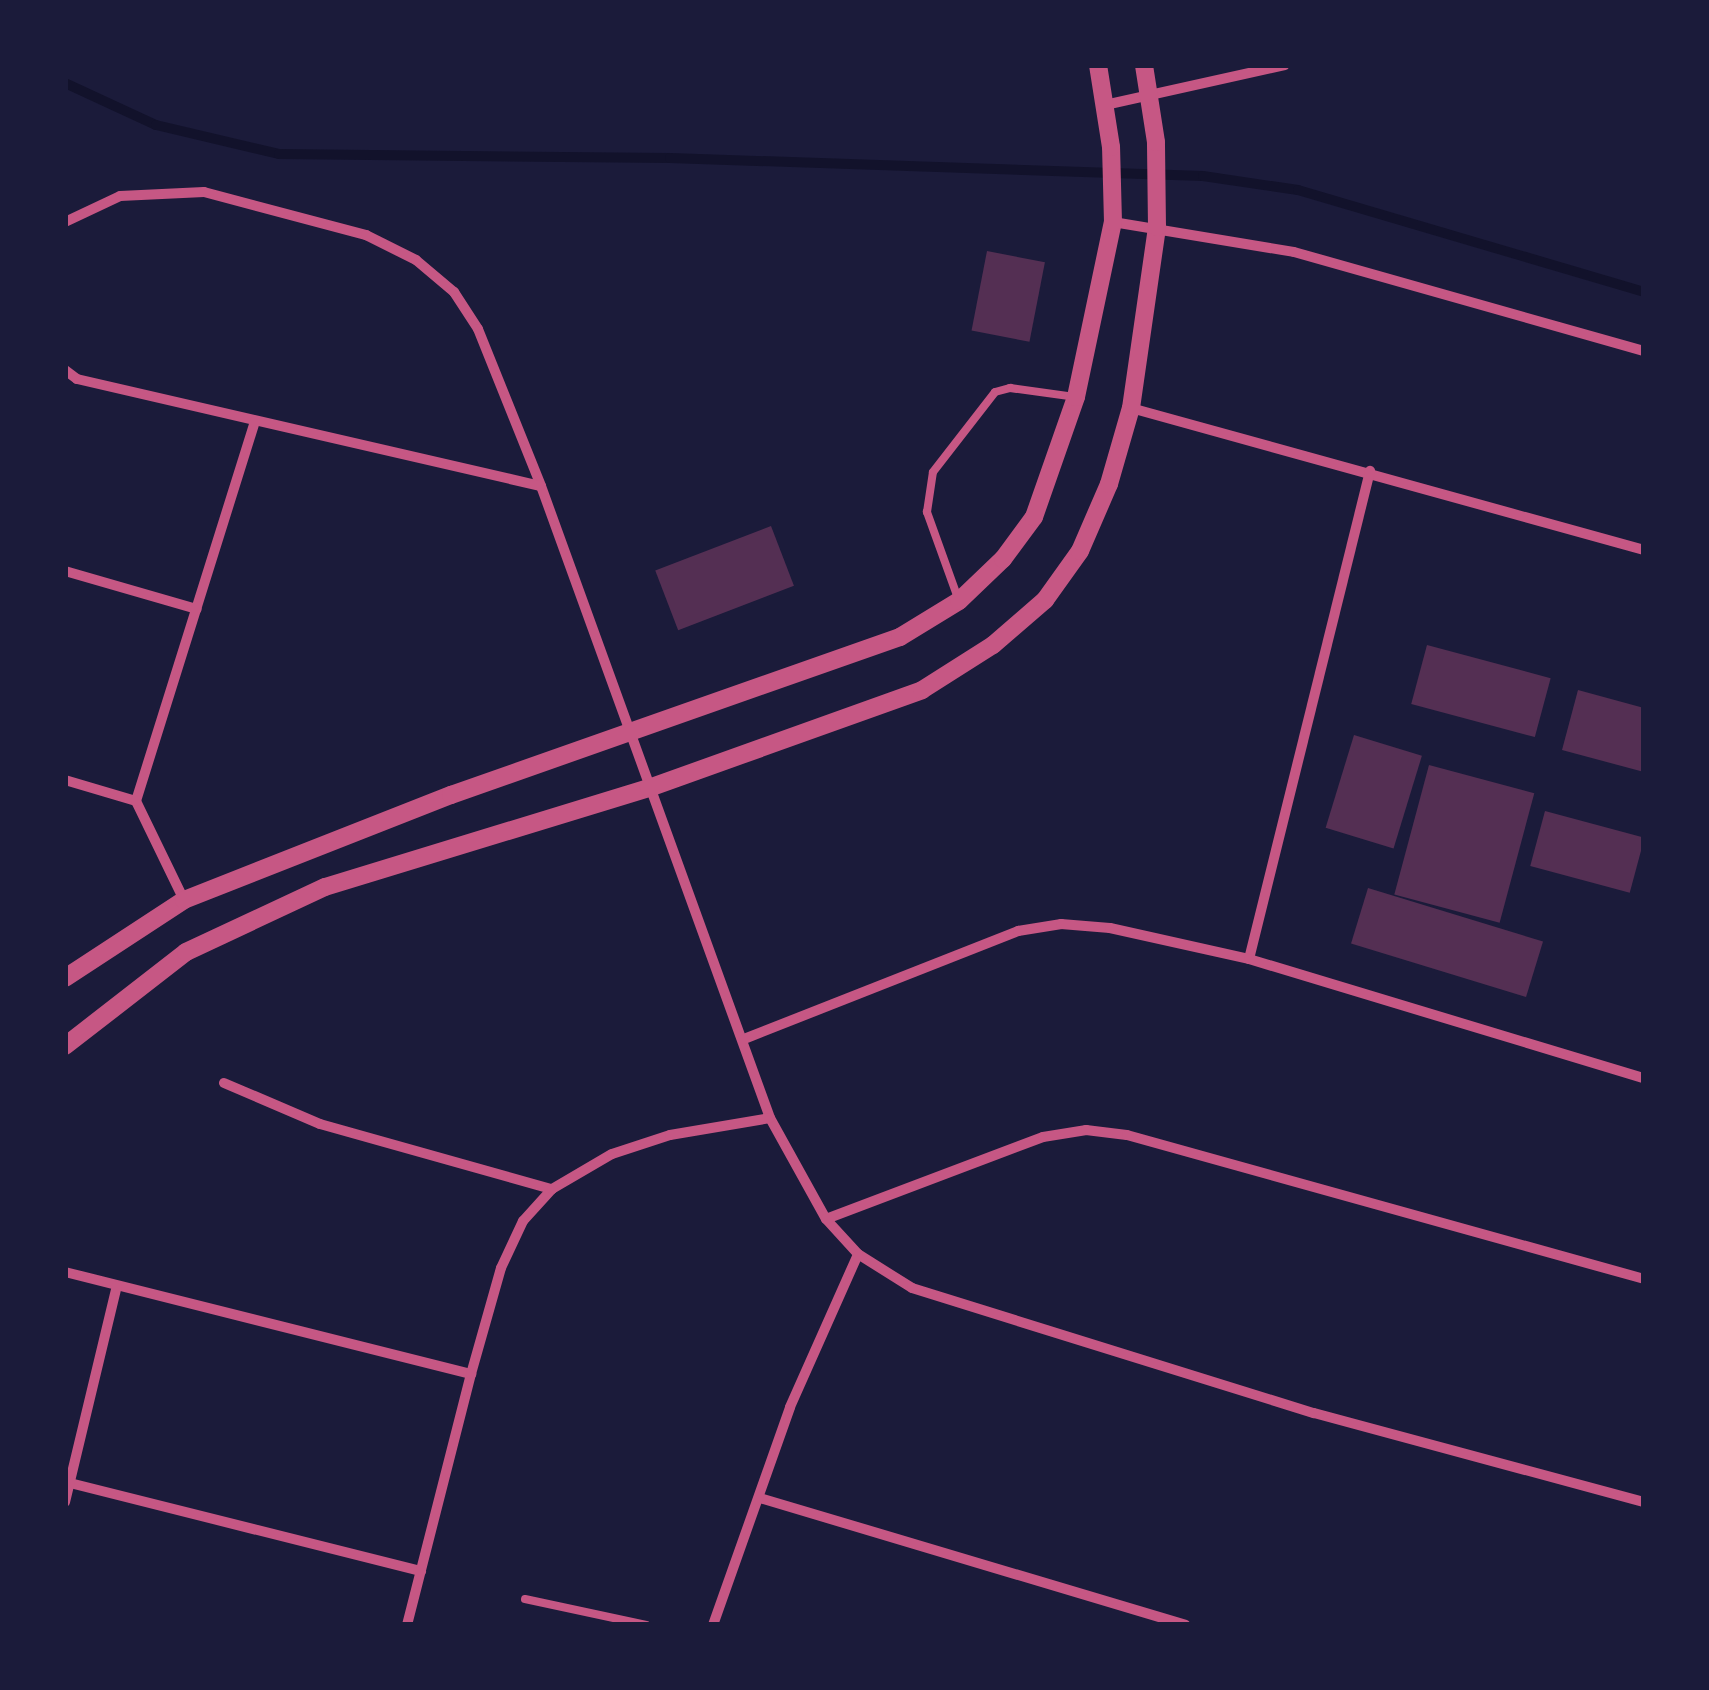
<!DOCTYPE html>
<style>
body{margin:0}
#map{position:relative;width:1709px;height:1690px;overflow:hidden;background:#1b1b3a;font-family:"Sofia Sans Condensed",sans-serif}
div>[style]{position:absolute}
.stream>*{height:10px;margin:-5px;padding:0 5px;transform-origin:5px;border-radius:5px;background:#12122b}
.building>*{inset:0;background:#542f53;transform-origin:0 0}
.service>*{height:8px;margin:-4px;padding:0 4px;transform-origin:4px;border-radius:4px;background:#c65784}
.minor>*{height:10px;margin:-5px;padding:0 5px;transform-origin:5px;border-radius:5px;background:#c65784}
.tertiary>*{height:18px;margin:-9px;padding:0 9px;transform-origin:9px;border-radius:9px;background:#c65784}
span{translate:-50% -50%;white-space:nowrap;text-align:center;line-height:1.15;-webkit-text-stroke:8px #1b1b3a;paint-order:stroke}
.frame{position:absolute;inset:0;border:68px solid #1b1b3a;pointer-events:none}
</style>
<div id="map">
<div class="stream">
<div style="left:65px;top:83px;width:100px;rotate:24.8deg"></div>
<div style="left:156px;top:125px;width:126px;rotate:13.3deg"></div>
<div style="left:279px;top:154px;width:391px;rotate:0.6deg"></div>
<div style="left:670px;top:158px;width:533px;rotate:1.93deg"></div>
<div style="left:1203px;top:176px;width:96px;rotate:8.4deg"></div>
<div style="left:1298px;top:190px;width:361px;rotate:16.4deg"></div>
</div>
<div class="building">
<div style="left:987px;top:251px;width:59px;height:81px;rotate:11deg"></div>
<div style="left:771px;top:526px;width:64px;height:124px;rotate:69deg"></div>
<div style="left:1427px;top:645px;width:128px;height:61px;rotate:15deg"></div>
<div style="clip-path:polygon(1578px 690px,1644px 708px,1644px 772px,1562px 750px)"></div>
<div style="left:1354px;top:735px;width:71px;height:97px;rotate:17deg"></div>
<div style="left:1429px;top:765px;width:109px;height:134px;rotate:15deg"></div>
<div style="left:1545px;top:811px;width:103px;height:57px;rotate:15deg"></div>
<div style="left:1368px;top:888px;width:183px;height:58px;rotate:17deg"></div>
</div>
<div class="service">
<div style="left:959px;top:601px;width:95px;rotate:-109.8deg"></div>
<div style="left:927px;top:512px;width:40px;rotate:-81.5deg"></div>
<div style="left:933px;top:472px;width:101px;rotate:-52.2deg"></div>
<div style="left:995px;top:392px;width:16px;rotate:-15deg"></div>
<div style="left:1010px;top:388px;width:67px;rotate:7.8deg"></div>
<div style="left:525px;top:1599px;width:124px;rotate:12.1deg"></div>
</div>
<div class="minor">
<div style="left:1105px;top:105px;width:184px;rotate:-12.5deg"></div>
<div style="left:65px;top:222px;width:61px;rotate:-25.3deg"></div>
<div style="left:120px;top:196px;width:84px;rotate:-2.7deg"></div>
<div style="left:204px;top:192px;width:168px;rotate:14.9deg"></div>
<div style="left:366px;top:235px;width:56px;rotate:26.6deg"></div>
<div style="left:416px;top:260px;width:50px;rotate:40.1deg"></div>
<div style="left:454px;top:292px;width:44px;rotate:57deg"></div>
<div style="left:478px;top:329px;width:169px;rotate:68.1deg"></div>
<div style="left:541px;top:486px;width:672px;rotate:70.08deg"></div>
<div style="left:770px;top:1118px;width:115px;rotate:61deg"></div>
<div style="left:826px;top:1219px;width:47px;rotate:47.6deg"></div>
<div style="left:858px;top:1254px;width:64px;rotate:32.2deg"></div>
<div style="left:912px;top:1288px;width:421px;rotate:17.3deg"></div>
<div style="left:1314px;top:1413px;width:342px;rotate:15.1deg"></div>
<div style="left:1113px;top:222px;width:183px;rotate:9.4deg"></div>
<div style="left:1294px;top:252px;width:364px;rotate:15.8deg"></div>
<div style="left:65px;top:370px;width:15px;rotate:37deg"></div>
<div style="left:77px;top:379px;width:476px;rotate:13deg"></div>
<div style="left:1131px;top:408px;width:532px;rotate:15.47deg"></div>
<div style="left:65px;top:571px;width:137px;rotate:16.1deg"></div>
<div style="left:65px;top:780px;width:74px;rotate:16.5deg"></div>
<div style="left:184px;top:900px;width:110px;rotate:-115.9deg"></div>
<div style="left:136px;top:801px;width:398px;rotate:-72.6deg"></div>
<div style="left:1249px;top:959px;width:503px;rotate:-76.07deg"></div>
<div style="left:744px;top:1039px;width:295px;rotate:-21.5deg"></div>
<div style="left:1018px;top:931px;width:44px;rotate:-9.2deg"></div>
<div style="left:1061px;top:924px;width:49px;rotate:4.7deg"></div>
<div style="left:1110px;top:928px;width:142px;rotate:12.6deg"></div>
<div style="left:1249px;top:959px;width:413px;rotate:16.8deg"></div>
<div style="left:224px;top:1083px;width:104px;rotate:23.1deg"></div>
<div style="left:320px;top:1124px;width:241px;rotate:15.7deg"></div>
<div style="left:826px;top:1219px;width:232px;rotate:-20.7deg"></div>
<div style="left:1043px;top:1137px;width:44px;rotate:-9.2deg"></div>
<div style="left:1086px;top:1130px;width:41px;rotate:7deg"></div>
<div style="left:1127px;top:1135px;width:537px;rotate:15.56deg"></div>
<div style="left:65px;top:1272px;width:419px;rotate:14.1deg"></div>
<div style="left:70px;top:1483px;width:362px;rotate:14.1deg"></div>
<div style="left:760px;top:1498px;width:444px;rotate:16.6deg"></div>
<div style="left:65px;top:1502px;width:222px;rotate:-76.5deg"></div>
<div style="left:407px;top:1625px;width:259px;rotate:-75.7deg"></div>
<div style="left:471px;top:1374px;width:110px;rotate:-74.2deg"></div>
<div style="left:501px;top:1268px;width:52px;rotate:-64.9deg"></div>
<div style="left:523px;top:1221px;width:43px;rotate:-47.8deg"></div>
<div style="left:552px;top:1189px;width:69px;rotate:-30.3deg"></div>
<div style="left:612px;top:1154px;width:61px;rotate:-18.1deg"></div>
<div style="left:670px;top:1135px;width:101px;rotate:-9.6deg"></div>
<div style="left:713px;top:1625px;width:231px;rotate:-70.5deg"></div>
<div style="left:790px;top:1407px;width:167px;rotate:-66deg"></div>
</div>
<div class="tertiary">
<div style="left:65px;top:978px;width:142px;rotate:-33.2deg"></div>
<div style="left:184px;top:900px;width:287px;rotate:-21.5deg"></div>
<div style="left:451px;top:795px;width:476px;rotate:-19.4deg"></div>
<div style="left:900px;top:637px;width:69px;rotate:-31.4deg"></div>
<div style="left:959px;top:601px;width:61px;rotate:-43.7deg"></div>
<div style="left:1003px;top:559px;width:52px;rotate:-53.6deg"></div>
<div style="left:1034px;top:517px;width:127px;rotate:-70.7deg"></div>
<div style="left:1076px;top:397px;width:179px;rotate:-78.1deg"></div>
<div style="left:1113px;top:222px;width:75px;rotate:-91.5deg"></div>
<div style="left:1111px;top:147px;width:83px;rotate:-99deg"></div>
<div style="left:65px;top:1046px;width:153px;rotate:-37.8deg"></div>
<div style="left:186px;top:952px;width:153px;rotate:-25.1deg"></div>
<div style="left:325px;top:887px;width:339px;rotate:-17deg"></div>
<div style="left:649px;top:788px;width:290px;rotate:-19.7deg"></div>
<div style="left:922px;top:690px;width:84px;rotate:-32.4deg"></div>
<div style="left:993px;top:645px;width:69px;rotate:-40.9deg"></div>
<div style="left:1045px;top:600px;width:60px;rotate:-54.5deg"></div>
<div style="left:1080px;top:551px;width:73px;rotate:-66.6deg"></div>
<div style="left:1109px;top:484px;width:79px;rotate:-73.9deg"></div>
<div style="left:1131px;top:408px;width:183px;rotate:-81.8deg"></div>
<div style="left:1157px;top:227px;width:85px;rotate:-90.7deg"></div>
<div style="left:1156px;top:142px;width:78px;rotate:-98.9deg"></div>
</div>
<div class="frame"></div>
</div>
